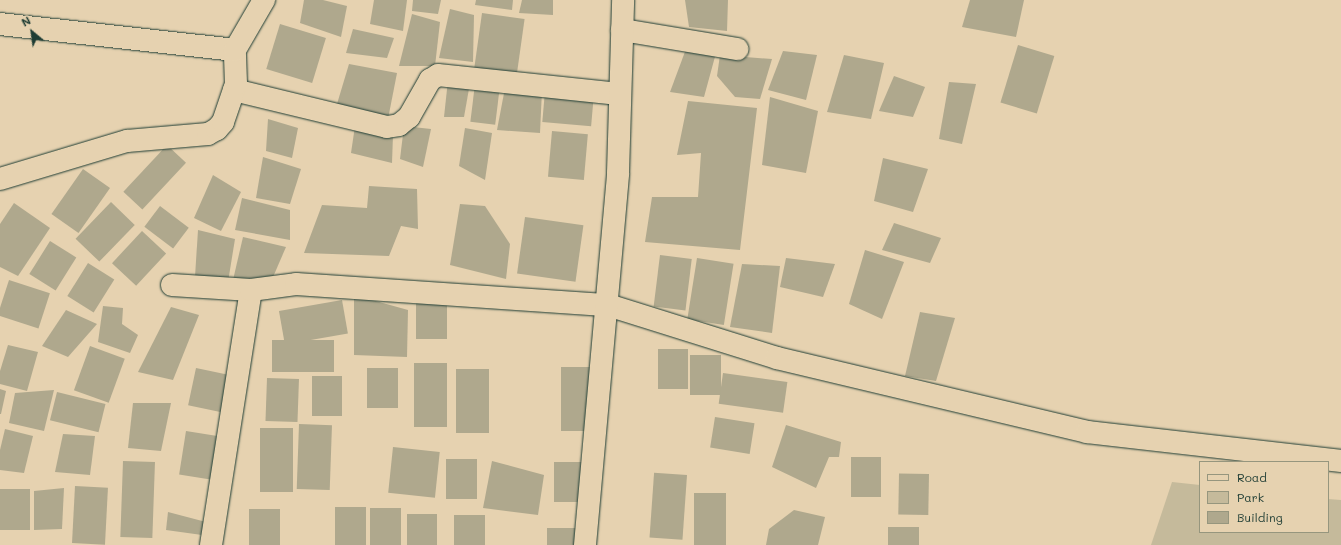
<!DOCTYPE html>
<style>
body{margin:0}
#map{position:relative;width:1341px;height:545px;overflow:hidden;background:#e6d2b0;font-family:Mali,sans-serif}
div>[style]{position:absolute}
.green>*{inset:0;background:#c5ba9b}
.building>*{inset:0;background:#afa88d;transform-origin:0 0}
.roads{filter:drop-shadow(0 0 1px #1f3d34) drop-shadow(0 0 1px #1f3d34)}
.minor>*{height:22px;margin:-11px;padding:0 11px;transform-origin:11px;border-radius:11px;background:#e6d2b0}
span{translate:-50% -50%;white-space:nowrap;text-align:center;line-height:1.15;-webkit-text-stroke:3px #e6d2b0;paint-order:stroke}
.legend{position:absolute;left:1199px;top:461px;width:130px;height:72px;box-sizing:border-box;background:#e6d2b0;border:1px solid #96967e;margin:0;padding:5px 7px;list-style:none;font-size:12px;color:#1f3d34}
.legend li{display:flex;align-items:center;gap:8px;height:20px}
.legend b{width:20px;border:1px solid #96967e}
.north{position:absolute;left:12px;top:12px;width:40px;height:40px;-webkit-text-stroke:3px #e6d2b0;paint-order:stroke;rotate:331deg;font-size:11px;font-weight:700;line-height:16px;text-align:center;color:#1f3d34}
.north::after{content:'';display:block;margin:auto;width:14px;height:18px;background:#1f3d34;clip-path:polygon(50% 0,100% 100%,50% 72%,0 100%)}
</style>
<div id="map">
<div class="green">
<div style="clip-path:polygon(1172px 482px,1200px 485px,1200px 532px,1328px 532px,1328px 499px,1341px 500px,1341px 545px,1151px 545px)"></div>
</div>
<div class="building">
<div style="clip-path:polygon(304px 0,323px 0,347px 6px,341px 37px,300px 23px)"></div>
<div style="clip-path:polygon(374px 0,407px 0,403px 31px,370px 24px)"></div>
<div style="clip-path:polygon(413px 0,441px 0,438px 14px,412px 11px)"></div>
<div style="clip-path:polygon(476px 0,513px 0,512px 10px,475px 5px)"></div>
<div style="clip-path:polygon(522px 0,553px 0,553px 15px,519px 13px)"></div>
<div style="clip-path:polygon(685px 0,728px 0,727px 31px,689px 27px)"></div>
<div style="clip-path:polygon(970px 0,1024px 0,1016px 37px,962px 27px)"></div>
<div style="clip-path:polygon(450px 9px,474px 15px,473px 62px,439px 58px)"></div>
<div style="left:482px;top:13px;width:43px;height:61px;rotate:8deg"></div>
<div style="clip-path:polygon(412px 14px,440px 22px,435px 66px,399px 66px)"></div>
<div style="left:280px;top:24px;width:48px;height:47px;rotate:17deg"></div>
<div style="clip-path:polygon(353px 29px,394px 38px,387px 58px,346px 53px)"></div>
<div style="left:1018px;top:45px;width:38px;height:60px;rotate:17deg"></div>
<div style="clip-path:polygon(686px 49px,716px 53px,704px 97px,670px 92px)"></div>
<div style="clip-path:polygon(783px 51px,817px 55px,806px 100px,768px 90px)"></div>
<div style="clip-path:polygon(720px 55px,772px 59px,760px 99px,735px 97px,717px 76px)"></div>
<div style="clip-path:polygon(844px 55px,884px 63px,871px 119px,827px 112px)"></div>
<div style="clip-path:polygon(349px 64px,397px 73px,388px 119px,337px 104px)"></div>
<div style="clip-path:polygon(894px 76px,925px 87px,913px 117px,879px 111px)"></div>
<div style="clip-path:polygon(448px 80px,470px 83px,464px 117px,444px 117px)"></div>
<div style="clip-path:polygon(949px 82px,976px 84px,962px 144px,939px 139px)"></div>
<div style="left:475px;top:84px;width:25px;height:38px;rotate:7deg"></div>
<div style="clip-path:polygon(505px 88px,542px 90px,540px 133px,497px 130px)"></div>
<div style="left:545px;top:91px;width:49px;height:31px;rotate:5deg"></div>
<div style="clip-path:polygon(770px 97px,818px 111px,806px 173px,762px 165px)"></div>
<div style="clip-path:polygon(688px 101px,757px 108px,740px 250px,645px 242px,652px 197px,698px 197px,701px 153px,677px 155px)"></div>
<div style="clip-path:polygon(268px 119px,298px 128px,292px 158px,266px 151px)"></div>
<div style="clip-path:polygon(355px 126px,393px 135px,392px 163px,351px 153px)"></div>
<div style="clip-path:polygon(404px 126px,431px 129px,423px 167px,400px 159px)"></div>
<div style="clip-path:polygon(465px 128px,492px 133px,485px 180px,459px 166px)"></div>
<div style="left:552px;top:131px;width:36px;height:46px;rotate:5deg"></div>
<div style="left:167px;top:145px;width:26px;height:64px;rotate:43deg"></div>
<div style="clip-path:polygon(263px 157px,301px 169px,290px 204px,256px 198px)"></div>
<div style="clip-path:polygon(883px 158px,928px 169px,913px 212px,874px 201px)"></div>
<div style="left:83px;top:169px;width:33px;height:55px;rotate:35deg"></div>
<div style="clip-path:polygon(213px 175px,241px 192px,221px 231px,194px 218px)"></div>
<div style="clip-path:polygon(369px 186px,417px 189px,418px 229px,401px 226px,389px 256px,304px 253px,322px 205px,367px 208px)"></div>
<div style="clip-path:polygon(242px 198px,290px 210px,290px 240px,235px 230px)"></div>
<div style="left:111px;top:202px;width:33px;height:51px;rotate:44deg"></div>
<div style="clip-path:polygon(14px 203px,50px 228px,18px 276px,0 267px,0 224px)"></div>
<div style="clip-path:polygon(460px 204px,485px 206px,510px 244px,506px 279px,450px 265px)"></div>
<div style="left:160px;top:206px;width:36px;height:26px;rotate:37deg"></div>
<div style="left:525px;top:217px;width:59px;height:57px;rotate:8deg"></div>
<div style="clip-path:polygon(894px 223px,941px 238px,930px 263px,882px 250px)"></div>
<div style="clip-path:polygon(198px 230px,235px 239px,228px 282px,195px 277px)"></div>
<div style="left:142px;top:231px;width:33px;height:44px;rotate:43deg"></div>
<div style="clip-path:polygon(243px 237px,286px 247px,270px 284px,233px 280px)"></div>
<div style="left:50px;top:241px;width:31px;height:39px;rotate:32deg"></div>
<div style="clip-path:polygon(865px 250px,904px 262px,882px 319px,849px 304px)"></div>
<div style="left:660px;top:255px;width:32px;height:52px;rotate:7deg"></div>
<div style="left:697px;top:258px;width:37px;height:62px;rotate:9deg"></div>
<div style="clip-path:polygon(786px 258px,835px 264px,823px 297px,780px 287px)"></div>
<div style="left:88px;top:263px;width:31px;height:39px;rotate:32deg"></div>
<div style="clip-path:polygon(742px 264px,780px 266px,772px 333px,730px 327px)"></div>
<div style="left:9px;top:280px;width:43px;height:37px;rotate:18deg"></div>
<div style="clip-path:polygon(354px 295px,408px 310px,407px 357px,354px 355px)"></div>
<div style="left:416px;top:299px;width:31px;height:40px"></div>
<div style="left:342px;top:300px;width:34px;height:64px;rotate:80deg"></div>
<div style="clip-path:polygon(103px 306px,123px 308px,122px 324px,138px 335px,130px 353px,98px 342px)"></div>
<div style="clip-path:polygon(171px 307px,199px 315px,173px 380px,138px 372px)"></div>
<div style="clip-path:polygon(66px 310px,97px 324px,68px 357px,42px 346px)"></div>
<div style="clip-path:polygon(920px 312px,955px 318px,936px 381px,905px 376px)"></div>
<div style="left:334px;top:340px;width:32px;height:62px;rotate:90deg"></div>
<div style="clip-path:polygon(8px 345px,38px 352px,27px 391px,0 384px,0 371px)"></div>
<div style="left:90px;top:346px;width:37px;height:47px;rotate:20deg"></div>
<div style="left:658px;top:349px;width:30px;height:40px"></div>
<div style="left:690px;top:355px;width:31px;height:40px"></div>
<div style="left:414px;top:363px;width:33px;height:64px"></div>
<div style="left:561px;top:367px;width:34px;height:64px"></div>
<div style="left:196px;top:368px;width:39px;height:38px;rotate:12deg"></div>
<div style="left:367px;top:368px;width:31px;height:40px"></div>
<div style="left:456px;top:369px;width:33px;height:64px"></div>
<div style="left:723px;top:373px;width:65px;height:31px;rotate:8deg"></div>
<div style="left:312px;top:376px;width:30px;height:40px"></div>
<div style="left:267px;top:378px;width:32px;height:43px;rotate:2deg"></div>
<div style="clip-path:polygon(0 389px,6px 391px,1px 414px,0 414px)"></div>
<div style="clip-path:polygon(54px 390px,44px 431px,9px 423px,15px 393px)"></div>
<div style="left:57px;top:392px;width:50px;height:29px;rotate:14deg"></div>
<div style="clip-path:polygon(133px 403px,171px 403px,161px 451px,128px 448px)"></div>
<div style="left:715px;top:417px;width:40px;height:31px;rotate:9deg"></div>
<div style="left:299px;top:424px;width:33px;height:65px;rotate:2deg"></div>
<div style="clip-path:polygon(786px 425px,841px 442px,839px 457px,829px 457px,816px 488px,772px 467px)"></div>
<div style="left:260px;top:428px;width:33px;height:64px"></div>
<div style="clip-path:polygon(5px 429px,33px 436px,24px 473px,0 470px,0 450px)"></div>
<div style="left:186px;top:431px;width:38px;height:44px;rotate:9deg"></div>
<div style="clip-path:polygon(63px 434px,95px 436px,90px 475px,55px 472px)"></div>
<div style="left:393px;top:447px;width:47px;height:46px;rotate:6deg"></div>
<div style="left:851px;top:457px;width:30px;height:40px"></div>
<div style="left:446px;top:459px;width:31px;height:40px"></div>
<div style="left:123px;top:461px;width:32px;height:76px;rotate:2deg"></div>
<div style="clip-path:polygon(492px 461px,544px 475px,538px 515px,483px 508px)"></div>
<div style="left:554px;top:462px;width:30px;height:40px"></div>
<div style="left:929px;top:474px;width:41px;height:30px;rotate:91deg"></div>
<div style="left:687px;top:475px;width:65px;height:33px;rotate:94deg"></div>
<div style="left:75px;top:486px;width:33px;height:57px;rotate:3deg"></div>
<div style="clip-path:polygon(64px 488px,62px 529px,34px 530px,34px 491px)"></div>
<div style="left:0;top:489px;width:30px;height:41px"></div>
<div style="left:694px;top:493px;width:32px;height:52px"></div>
<div style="left:335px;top:507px;width:31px;height:38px"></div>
<div style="left:370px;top:508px;width:31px;height:37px"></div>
<div style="left:249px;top:509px;width:31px;height:36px"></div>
<div style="clip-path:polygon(794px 510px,825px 517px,818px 545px,766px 545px,769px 529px)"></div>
<div style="clip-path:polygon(168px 512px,206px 522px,202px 535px,166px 530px)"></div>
<div style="left:437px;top:514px;width:31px;height:30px;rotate:90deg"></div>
<div style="left:454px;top:515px;width:31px;height:30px"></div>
<div style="left:888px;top:527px;width:31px;height:18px"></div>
<div style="left:547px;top:528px;width:31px;height:17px"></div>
</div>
<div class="roads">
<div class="minor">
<div style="left:0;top:24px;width:236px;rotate:6.3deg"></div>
<div style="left:622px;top:30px;width:117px;rotate:9.4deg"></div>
<div style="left:234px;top:90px;width:157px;rotate:13.6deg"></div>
<div style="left:387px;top:127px;width:12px;rotate:-9deg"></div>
<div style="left:399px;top:125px;width:13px;rotate:-39deg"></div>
<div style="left:409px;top:117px;width:43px;rotate:-60.4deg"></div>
<div style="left:430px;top:80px;width:9px;rotate:-32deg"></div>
<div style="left:438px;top:75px;width:182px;rotate:6deg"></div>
<div style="left:0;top:179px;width:133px;rotate:-16.7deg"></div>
<div style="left:127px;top:141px;width:81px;rotate:-4.9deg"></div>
<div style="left:208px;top:134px;width:10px;rotate:-29deg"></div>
<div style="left:217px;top:129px;width:9px;rotate:-49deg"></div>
<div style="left:223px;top:122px;width:40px;rotate:-71.1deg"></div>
<div style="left:236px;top:84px;width:34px;rotate:-92deg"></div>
<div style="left:235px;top:50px;width:58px;rotate:-59.9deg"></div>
<div style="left:172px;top:285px;width:79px;rotate:3.6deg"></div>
<div style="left:211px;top:545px;width:258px;rotate:-81.1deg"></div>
<div style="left:251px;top:290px;width:45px;rotate:-7.6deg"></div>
<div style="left:296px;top:284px;width:313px;rotate:3.9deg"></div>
<div style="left:608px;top:305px;width:177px;rotate:17.4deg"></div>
<div style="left:777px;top:358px;width:319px;rotate:13.4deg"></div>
<div style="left:1087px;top:432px;width:256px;rotate:6.5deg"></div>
<div style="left:585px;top:545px;width:373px;rotate:-84.9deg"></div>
<div style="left:618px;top:173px;width:173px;rotate:-88.3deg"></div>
</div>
</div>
<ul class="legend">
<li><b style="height:5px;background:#e6d2b0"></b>Road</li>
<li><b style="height:11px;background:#c5ba9b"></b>Park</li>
<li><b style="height:11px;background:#afa88d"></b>Building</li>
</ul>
<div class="north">N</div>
</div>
